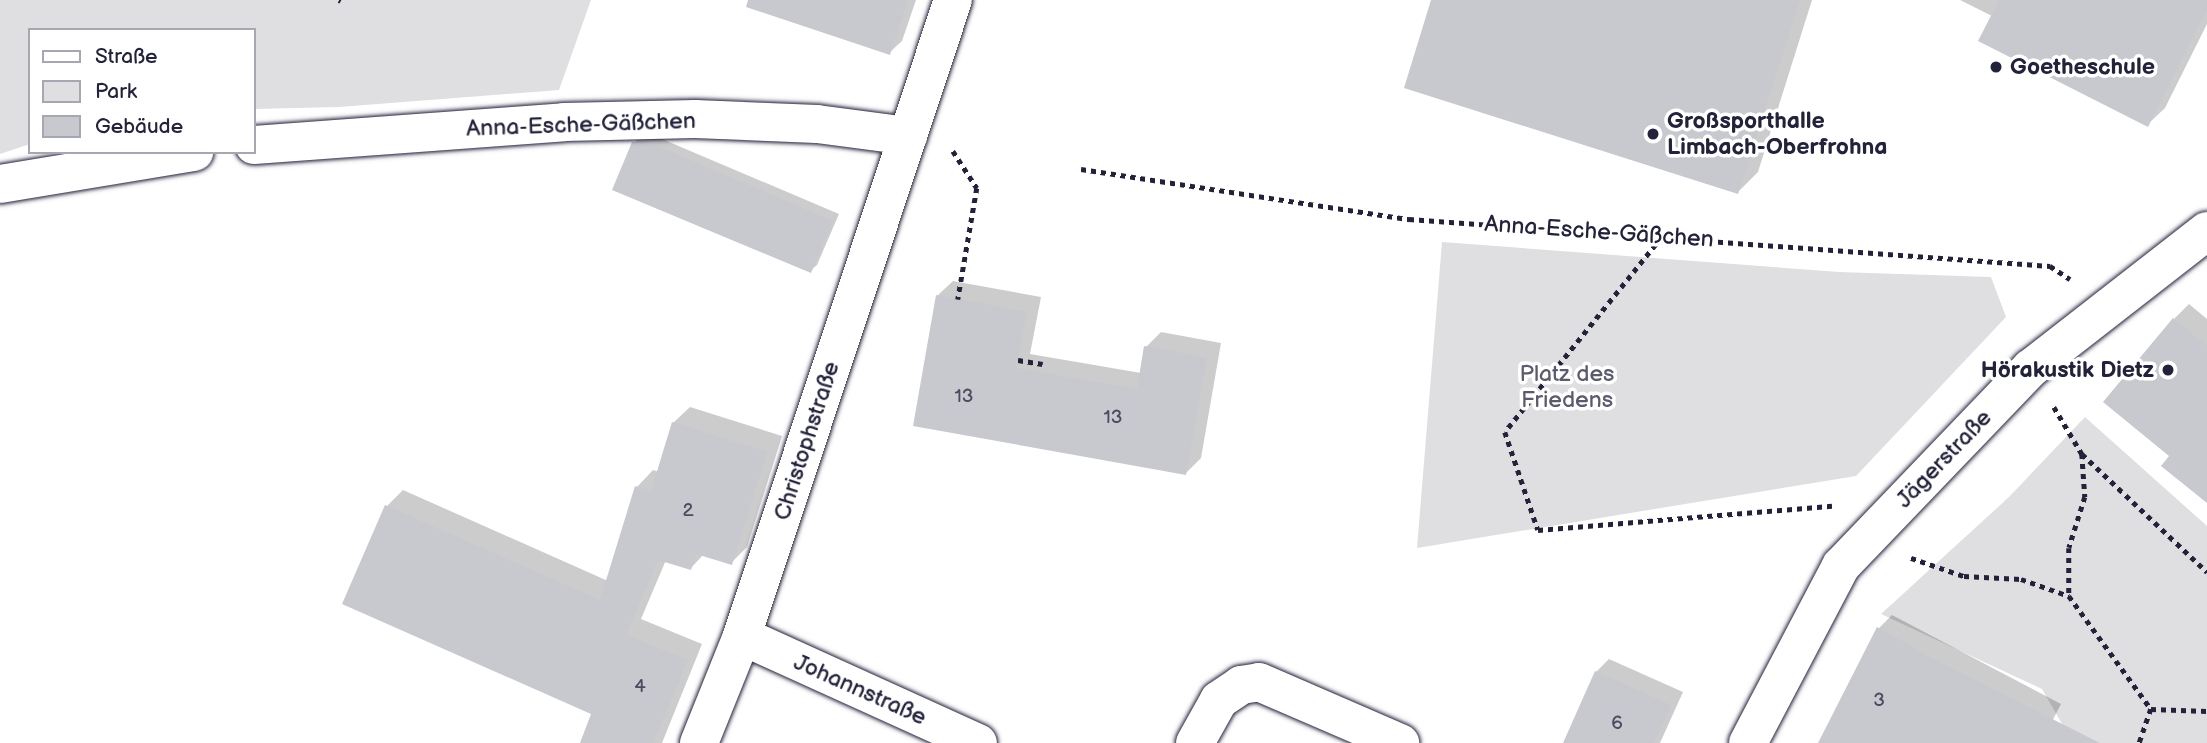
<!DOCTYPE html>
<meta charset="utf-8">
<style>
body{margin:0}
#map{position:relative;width:2207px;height:743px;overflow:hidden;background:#fff;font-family:"Balsamiq Sans",sans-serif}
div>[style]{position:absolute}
.green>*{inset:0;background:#dfdfe2}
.shadow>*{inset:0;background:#0003}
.building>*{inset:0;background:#c8c8cf}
.path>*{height:4.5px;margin-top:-2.25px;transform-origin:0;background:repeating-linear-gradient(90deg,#22223b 0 5px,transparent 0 10px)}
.roads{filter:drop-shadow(0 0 2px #22223b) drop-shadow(0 0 2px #22223b)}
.street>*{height:38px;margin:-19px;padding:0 19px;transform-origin:19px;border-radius:19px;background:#fff}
.secondary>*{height:38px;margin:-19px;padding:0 19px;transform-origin:19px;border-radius:19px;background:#fff}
.dots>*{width:19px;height:19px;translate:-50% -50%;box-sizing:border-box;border:4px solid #fff;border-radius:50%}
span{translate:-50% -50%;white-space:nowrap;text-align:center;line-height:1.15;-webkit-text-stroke:7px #fff;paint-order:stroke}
.number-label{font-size:19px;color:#4c4c60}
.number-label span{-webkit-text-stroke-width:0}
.poi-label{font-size:23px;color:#22223b;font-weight:700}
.left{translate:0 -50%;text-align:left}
.right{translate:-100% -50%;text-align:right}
.street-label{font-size:23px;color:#22223b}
.park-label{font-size:23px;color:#5b5b6d}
.legend{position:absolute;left:28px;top:28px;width:228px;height:126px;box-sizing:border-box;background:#fff;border:2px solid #a7a7b1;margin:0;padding:9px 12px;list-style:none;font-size:21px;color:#22223b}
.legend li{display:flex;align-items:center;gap:14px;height:35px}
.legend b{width:35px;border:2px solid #a7a7b1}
</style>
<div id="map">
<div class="green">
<div style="clip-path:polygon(0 0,591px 0,559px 90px,339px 107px,254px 109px,254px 30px,30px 30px,30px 144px,0 154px)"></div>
<div style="clip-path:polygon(1442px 242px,1839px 272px,1991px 277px,2006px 317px,1856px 476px,1417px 548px)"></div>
<div style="clip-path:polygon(2085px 417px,2207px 526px,2207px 743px,2073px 743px,2042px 689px,1881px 614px,2009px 497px)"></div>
</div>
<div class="shadow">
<div style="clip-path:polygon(820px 0,916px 0,902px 41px,889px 53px)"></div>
<div style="clip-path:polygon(1433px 0,1812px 0,1758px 172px,1738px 192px)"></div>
<div style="clip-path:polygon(1960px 0,2207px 0,2207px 24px,2165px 108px,2147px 125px,1992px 16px)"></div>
<div style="clip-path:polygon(641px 136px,655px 136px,839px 214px,817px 265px,810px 271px,634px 143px)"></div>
<div style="clip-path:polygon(953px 281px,1041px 297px,1030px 354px,1141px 373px,1146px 347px,1161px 332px,1221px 343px,1201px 458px,1186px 473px,915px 424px,938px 295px)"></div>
<div style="clip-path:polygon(2189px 304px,2207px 319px,2207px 500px,2171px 456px,2174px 319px)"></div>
<div style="clip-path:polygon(690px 407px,782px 436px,747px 547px,731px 563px,704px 554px,691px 568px,666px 560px,641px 619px,702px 644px,662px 743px,582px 743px,593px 713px,387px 506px,403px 490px,608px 581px,637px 487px,653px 470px,659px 472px,673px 423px)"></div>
<div style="clip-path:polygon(1892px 615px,2061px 704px,2041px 743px,1820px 743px,1879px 628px)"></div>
<div style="clip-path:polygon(1609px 659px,1683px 692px,1660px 743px,1564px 743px,1596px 672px)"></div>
</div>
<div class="building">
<div style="clip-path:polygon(748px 0,908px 0,890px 55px,746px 7px)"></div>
<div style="clip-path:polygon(1431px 0,1800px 0,1738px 194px,1404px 88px)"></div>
<div style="clip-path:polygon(1999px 0,2207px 0,2207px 9px,2148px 127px,1978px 41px)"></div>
<div style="clip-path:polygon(632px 142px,648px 142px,833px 221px,811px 273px,612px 190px)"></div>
<div style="clip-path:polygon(936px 295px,1027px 312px,1016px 368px,1137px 389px,1144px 346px,1207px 358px,1186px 475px,913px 426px)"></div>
<div style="clip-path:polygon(2173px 318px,2207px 346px,2207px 503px,2161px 466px,2169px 456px,2103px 402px)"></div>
<div style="clip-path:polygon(672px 422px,767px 452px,732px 565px,696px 554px,691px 570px,658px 560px,626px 635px,688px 660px,653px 743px,580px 743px,591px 714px,342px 604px,385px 505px,600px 600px,635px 486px,651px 491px)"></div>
<div style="clip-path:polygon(1877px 627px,1939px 662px,2100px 743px,1818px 743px)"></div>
<div style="clip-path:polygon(1595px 671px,1671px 705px,1654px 743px,1563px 743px)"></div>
</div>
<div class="path">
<div style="left:339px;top:0;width:2px;rotate:27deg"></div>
<div style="left:953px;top:151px;width:44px;rotate:57deg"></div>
<div style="left:977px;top:188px;width:113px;rotate:99.7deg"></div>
<div style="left:1081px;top:169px;width:332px;rotate:8.7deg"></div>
<div style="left:1409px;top:219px;width:643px;rotate:4.19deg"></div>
<div style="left:2050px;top:266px;width:24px;rotate:33deg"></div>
<div style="left:1662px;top:237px;width:250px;rotate:128.8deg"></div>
<div style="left:1505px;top:432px;width:103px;rotate:71.4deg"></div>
<div style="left:1538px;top:530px;width:295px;rotate:-4.7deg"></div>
<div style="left:1018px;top:360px;width:25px;rotate:9deg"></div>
<div style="left:2054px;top:407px;width:55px;rotate:59.2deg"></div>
<div style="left:2082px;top:454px;width:172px;rotate:43.3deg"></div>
<div style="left:2082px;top:454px;width:43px;rotate:86deg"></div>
<div style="left:2085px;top:497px;width:53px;rotate:107.4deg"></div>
<div style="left:2069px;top:548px;width:48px;rotate:90deg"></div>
<div style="left:2069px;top:596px;width:140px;rotate:54deg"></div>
<div style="left:2151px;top:709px;width:36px;rotate:109deg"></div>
<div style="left:1911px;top:558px;width:56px;rotate:18.8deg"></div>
<div style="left:1964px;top:576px;width:57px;rotate:3deg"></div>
<div style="left:2021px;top:579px;width:51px;rotate:19.5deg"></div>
<div style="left:2151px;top:709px;width:56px;rotate:2deg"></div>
</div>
<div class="roads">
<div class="street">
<div style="left:254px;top:145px;width:311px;rotate:-4.2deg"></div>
<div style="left:564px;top:122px;width:131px;rotate:-1.3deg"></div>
<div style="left:695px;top:119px;width:122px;rotate:2.3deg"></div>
<div style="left:817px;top:124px;width:92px;rotate:7.5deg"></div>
<div style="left:0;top:184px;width:197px;rotate:-9.4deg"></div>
<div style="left:742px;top:636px;width:259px;rotate:24.4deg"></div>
<div style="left:699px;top:743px;width:115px;rotate:-68.1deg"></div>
<div style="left:742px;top:636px;width:670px;rotate:-71.65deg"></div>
<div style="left:1195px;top:743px;width:49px;rotate:-60.8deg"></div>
<div style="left:1219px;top:700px;width:27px;rotate:-34deg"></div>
<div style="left:1241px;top:685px;width:18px;rotate:-9deg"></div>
<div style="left:1259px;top:682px;width:154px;rotate:23.4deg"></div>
</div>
<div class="secondary">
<div style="left:1748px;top:743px;width:200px;rotate:-62.3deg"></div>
<div style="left:1841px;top:566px;width:274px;rotate:-46.2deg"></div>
<div style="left:2031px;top:368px;width:223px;rotate:-37.9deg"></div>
</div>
</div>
<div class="dots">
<div style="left:1996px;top:67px;background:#22223b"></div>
<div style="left:1653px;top:134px;background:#22223b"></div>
<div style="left:2168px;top:370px;background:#22223b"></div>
</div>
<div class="number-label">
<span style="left:964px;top:397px">13</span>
<span style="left:1113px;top:418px">13</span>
<span style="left:688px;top:511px">2</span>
<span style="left:640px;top:687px">4</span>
<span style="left:1879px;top:701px">3</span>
<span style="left:1617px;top:724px">6</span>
</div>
<div class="poi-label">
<span class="left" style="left:2010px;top:67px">Goetheschule</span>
<span class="left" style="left:1667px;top:134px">Großsporthalle<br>Limbach-Oberfrohna</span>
<span class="right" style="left:2154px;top:370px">Hörakustik Dietz</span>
</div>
<div class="street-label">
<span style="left:581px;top:125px;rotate:-2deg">Anna-Esche-Gäßchen</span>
<span style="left:1599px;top:232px;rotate:4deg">Anna-Esche-Gäßchen</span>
<span style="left:807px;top:441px;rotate:-72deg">Christophstraße</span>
<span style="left:1944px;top:459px;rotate:-46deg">Jägerstraße</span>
<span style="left:860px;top:690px;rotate:24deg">Johannstraße</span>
</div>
<div class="park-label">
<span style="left:1567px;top:387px">Platz des<br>Friedens</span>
</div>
<ul class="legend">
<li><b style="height:9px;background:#fff"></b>Straße</li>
<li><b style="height:19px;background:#dfdfe2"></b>Park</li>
<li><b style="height:19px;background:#c8c8cf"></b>Gebäude</li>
</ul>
</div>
